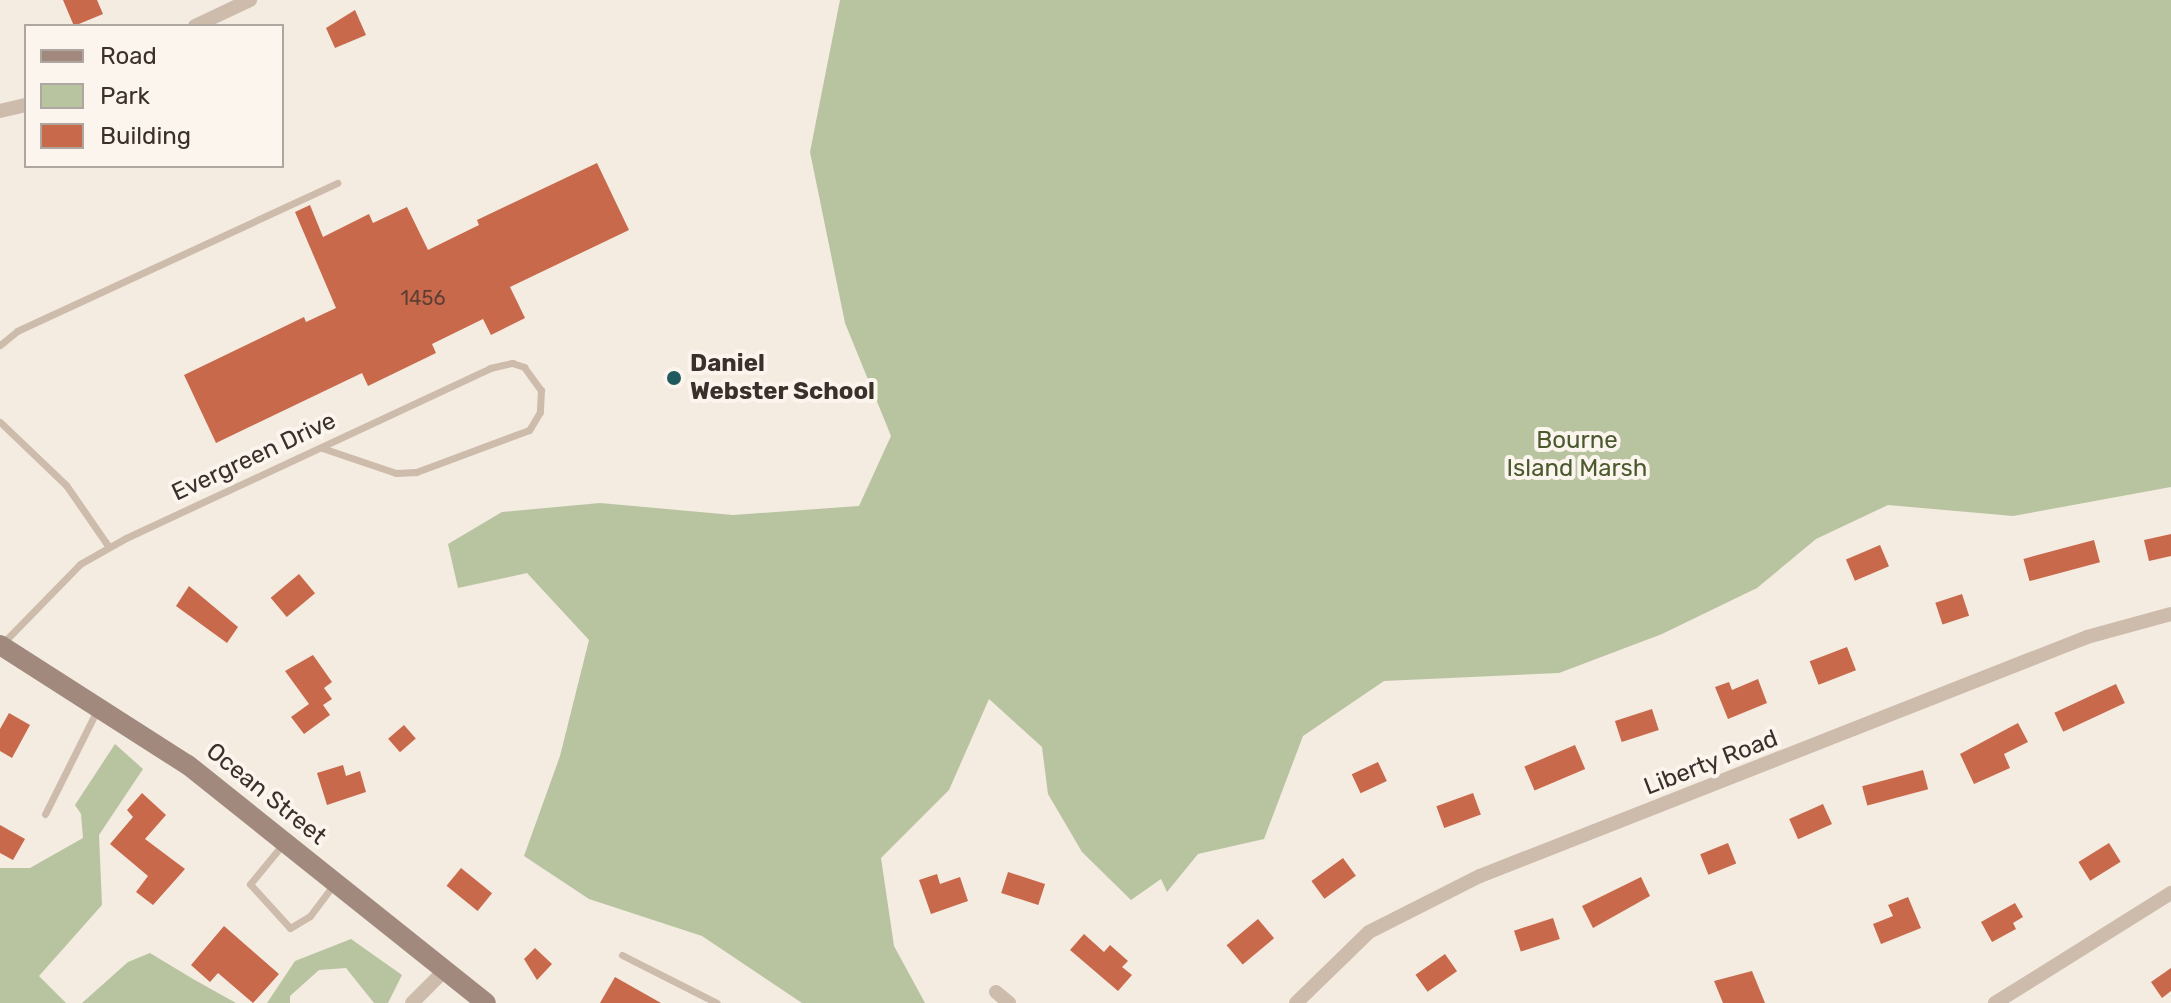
<!DOCTYPE html>
<style>
body{margin:0}
#map{position:relative;width:2171px;height:1003px;overflow:hidden;background:#f4ebe1;font-family:Rubik,sans-serif}
div>[style]{position:absolute}
.green>*{inset:0;background:#b8c4a0}
.building>*{inset:0;background:#c8694b;transform-origin:0 0}
.service>*{height:7px;margin:-3.5px;padding:0 3.5px;transform-origin:3.5px;border-radius:3.5px;background:#cdbbac}
.minor>*{height:14px;margin:-7px;padding:0 7px;transform-origin:7px;border-radius:7px;background:#cdbbac}
.secondary>*{height:20px;margin:-10px;padding:0 10px;transform-origin:10px;border-radius:10px;background:#a18a7d}
.dots>*{width:22px;height:22px;translate:-50% -50%;box-sizing:border-box;border:4px solid #fbf5ee;border-radius:50%}
span{translate:-50% -50%;white-space:nowrap;text-align:center;line-height:1.15;-webkit-text-stroke:8px #fbf5ee;paint-order:stroke}
.number-label{font-size:20px;color:#5e3e33}
.number-label span{-webkit-text-stroke-width:0}
.poi-label{font-size:24px;color:#3b302b;font-weight:700}
.left{translate:0 -50%;text-align:left}
.park-label{font-size:24px;color:#4a5a2e}
.street-label{font-size:24px;color:#3b302b}
.legend{position:absolute;left:24px;top:24px;width:260px;height:144px;box-sizing:border-box;background:#fbf5ee;border:2px solid #aea6a0;margin:0;padding:10px 14px;list-style:none;font-size:24px;color:#3b302b}
.legend li{display:flex;align-items:center;gap:16px;height:40px}
.legend b{width:40px;border:2px solid #aea6a0}
</style>
<div id="map">
<div class="green">
<div style="clip-path:polygon(840px 0,2171px 0,2171px 487px,2013px 516px,1888px 505px,1816px 539px,1757px 588px,1662px 634px,1559px 673px,1384px 681px,1303px 736px,1264px 839px,1198px 854px,1167px 892px,1161px 879px,1131px 900px,1082px 852px,1048px 794px,1042px 747px,989px 699px,949px 790px,881px 858px,894px 946px,925px 1003px,802px 1003px,702px 936px,589px 899px,524px 856px,560px 756px,589px 640px,527px 573px,458px 588px,448px 544px,502px 512px,600px 503px,733px 515px,859px 506px,891px 436px,845px 323px,810px 152px)"></div>
<div style="clip-path:polygon(115px 744px,143px 769px,99px 835px,102px 905px,39px 976px,66px 1003px,0 1003px,0 868px,30px 868px,83px 838px,81px 814px,75px 805px)"></div>
<div style="clip-path:polygon(351px 939px,402px 975px,388px 1003px,374px 1003px,346px 968px,319px 970px,290px 996px,290px 1003px,267px 1003px,295px 961px)"></div>
<div style="clip-path:polygon(150px 953px,193px 979px,236px 1003px,82px 1003px,128px 962px)"></div>
</div>
<div class="building">
<div style="clip-path:polygon(63px 0,97px 0,103px 14px,74px 26px)"></div>
<div style="clip-path:polygon(355px 10px,366px 35px,335px 48px,326px 28px)"></div>
<div style="clip-path:polygon(597px 163px,629px 230px,510px 287px,525px 318px,491px 335px,483px 319px,432px 344px,436px 353px,368px 386px,362px 373px,216px 443px,184px 375px,304px 317px,306px 322px,336px 308px,295px 212px,310px 205px,323px 237px,369px 214px,373px 223px,407px 207px,428px 250px,479px 225px,477px 220px)"></div>
<div style="clip-path:polygon(2171px 534px,2171px 556px,2149px 561px,2144px 540px)"></div>
<div style="left:2094px;top:540px;width:23px;height:73px;rotate:75deg"></div>
<div style="left:1880px;top:545px;width:23px;height:37px;rotate:67deg"></div>
<div style="left:299px;top:574px;width:25px;height:37px;rotate:50deg"></div>
<div style="clip-path:polygon(189px 586px,238px 627px,227px 643px,176px 606px)"></div>
<div style="left:1962px;top:594px;width:23px;height:28px;rotate:72deg"></div>
<div style="left:1847px;top:647px;width:25px;height:40px;rotate:69deg"></div>
<div style="clip-path:polygon(313px 655px,332px 682px,324px 688px,332px 699px,323px 705px,330px 715px,304px 734px,291px 717px,309px 704px,285px 671px)"></div>
<div style="clip-path:polygon(1758px 679px,1767px 703px,1728px 719px,1715px 687px,1729px 682px,1732px 690px)"></div>
<div style="left:2116px;top:684px;width:21px;height:68px;rotate:65deg"></div>
<div style="left:1652px;top:709px;width:22px;height:39px;rotate:72deg"></div>
<div style="clip-path:polygon(9px 713px,30px 725px,12px 758px,0 751px,0 729px)"></div>
<div style="clip-path:polygon(2018px 723px,2028px 742px,2004px 754px,2010px 768px,1974px 784px,1960px 754px)"></div>
<div style="left:404px;top:725px;width:18px;height:21px;rotate:49deg"></div>
<div style="left:1575px;top:745px;width:26px;height:55px;rotate:67deg"></div>
<div style="left:1378px;top:762px;width:21px;height:29px;rotate:65deg"></div>
<div style="clip-path:polygon(343px 765px,346px 776px,360px 771px,366px 792px,327px 805px,317px 773px)"></div>
<div style="left:1923px;top:770px;width:20px;height:63px;rotate:75deg"></div>
<div style="clip-path:polygon(142px 793px,166px 815px,145px 839px,185px 869px,153px 905px,136px 892px,148px 876px,110px 844px,133px 817px,127px 810px)"></div>
<div style="left:1473px;top:793px;width:23px;height:39px;rotate:70deg"></div>
<div style="left:1823px;top:804px;width:22px;height:37px;rotate:66deg"></div>
<div style="clip-path:polygon(0 825px,25px 839px,13px 860px,0 853px)"></div>
<div style="left:1728px;top:843px;width:22px;height:30px;rotate:68deg"></div>
<div style="left:2109px;top:843px;width:22px;height:36px;rotate:58deg"></div>
<div style="left:1343px;top:858px;width:22px;height:39px;rotate:54deg"></div>
<div style="left:461px;top:868px;width:40px;height:23px;rotate:39deg"></div>
<div style="left:1008px;top:872px;width:39px;height:22px;rotate:18deg"></div>
<div style="clip-path:polygon(937px 874px,940px 884px,960px 877px,968px 901px,931px 914px,919px 880px)"></div>
<div style="clip-path:polygon(1641px 877px,1650px 896px,1593px 928px,1582px 906px)"></div>
<div style="clip-path:polygon(1908px 897px,1921px 928px,1881px 944px,1873px 924px,1893px 916px,1888px 905px)"></div>
<div style="clip-path:polygon(2015px 903px,2023px 917px,2013px 923px,2016px 929px,1992px 942px,1981px 922px)"></div>
<div style="left:1553px;top:918px;width:22px;height:41px;rotate:72deg"></div>
<div style="left:1258px;top:919px;width:25px;height:41px;rotate:50deg"></div>
<div style="clip-path:polygon(224px 926px,279px 974px,253px 1003px,218px 973px,210px 982px,191px 965px)"></div>
<div style="clip-path:polygon(1084px 934px,1104px 952px,1110px 945px,1128px 961px,1122px 967px,1132px 975px,1118px 991px,1070px 950px)"></div>
<div style="clip-path:polygon(535px 948px,552px 964px,537px 980px,524px 959px)"></div>
<div style="left:1445px;top:954px;width:21px;height:36px;rotate:55deg"></div>
<div style="clip-path:polygon(2171px 968px,2171px 991px,2162px 998px,2151px 982px)"></div>
<div style="clip-path:polygon(1752px 971px,1765px 1003px,1723px 1003px,1714px 981px)"></div>
<div style="clip-path:polygon(615px 977px,661px 1003px,600px 1003px)"></div>
</div>
<div class="service">
<div style="left:0;top:345px;width:22px;rotate:-39deg"></div>
<div style="left:17px;top:331px;width:353px;rotate:-24.8deg"></div>
<div style="left:0;top:422px;width:91px;rotate:43.7deg"></div>
<div style="left:66px;top:485px;width:75px;rotate:55.3deg"></div>
<div style="left:2px;top:644px;width:112px;rotate:-45.7deg"></div>
<div style="left:80px;top:564px;width:53px;rotate:-29.5deg"></div>
<div style="left:126px;top:538px;width:402px;rotate:-25deg"></div>
<div style="left:490px;top:368px;width:23px;rotate:-13deg"></div>
<div style="left:512px;top:363px;width:13px;rotate:18deg"></div>
<div style="left:524px;top:367px;width:29px;rotate:54deg"></div>
<div style="left:541px;top:390px;width:22px;rotate:93deg"></div>
<div style="left:540px;top:412px;width:21px;rotate:121deg"></div>
<div style="left:529px;top:430px;width:121px;rotate:159.6deg"></div>
<div style="left:416px;top:472px;width:20px;rotate:177deg"></div>
<div style="left:396px;top:473px;width:78px;rotate:-161.3deg"></div>
<div style="left:45px;top:814px;width:116px;rotate:-63.4deg"></div>
<div style="left:283px;top:844px;width:52px;rotate:129.5deg"></div>
<div style="left:250px;top:884px;width:59px;rotate:47.7deg"></div>
<div style="left:290px;top:928px;width:23px;rotate:-31deg"></div>
<div style="left:310px;top:916px;width:38px;rotate:-53deg"></div>
<div style="left:622px;top:955px;width:106px;rotate:26.8deg"></div>
</div>
<div class="minor">
<div style="left:195px;top:26px;width:61px;rotate:-25.3deg"></div>
<div style="left:0;top:111px;width:27px;rotate:-13deg"></div>
<div style="left:996px;top:992px;width:17px;rotate:40deg"></div>
<div style="left:412px;top:1003px;width:44px;rotate:-45deg"></div>
<div style="left:1296px;top:1003px;width:102px;rotate:-44.2deg"></div>
<div style="left:1369px;top:932px;width:124px;rotate:-26.8deg"></div>
<div style="left:1480px;top:876px;width:652px;rotate:-21.49deg"></div>
<div style="left:2087px;top:637px;width:87px;rotate:-15.3deg"></div>
<div style="left:1995px;top:1003px;width:208px;rotate:-32deg"></div>
</div>
<div class="secondary">
<div style="left:0;top:645px;width:223px;rotate:32.6deg"></div>
<div style="left:188px;top:765px;width:381px;rotate:38.6deg"></div>
</div>
<div class="dots">
<div style="left:674px;top:378px;background:#1f5a5e"></div>
</div>
<div class="number-label">
<span style="left:423px;top:298px">1456</span>
</div>
<div class="poi-label">
<span class="left" style="left:690px;top:378px">Daniel<br>Webster School</span>
</div>
<div class="park-label">
<span style="left:1577px;top:455px">Bourne<br>Island Marsh</span>
</div>
<div class="street-label">
<span style="left:254px;top:457px;rotate:-25deg">Evergreen Drive</span>
<span style="left:1711px;top:763px;rotate:-21deg">Liberty Road</span>
<span style="left:266px;top:794px;rotate:39deg">Ocean Street</span>
</div>
<ul class="legend">
<li><b style="height:10px;background:#a18a7d"></b>Road</li>
<li><b style="height:22px;background:#b8c4a0"></b>Park</li>
<li><b style="height:22px;background:#c8694b"></b>Building</li>
</ul>
</div>
